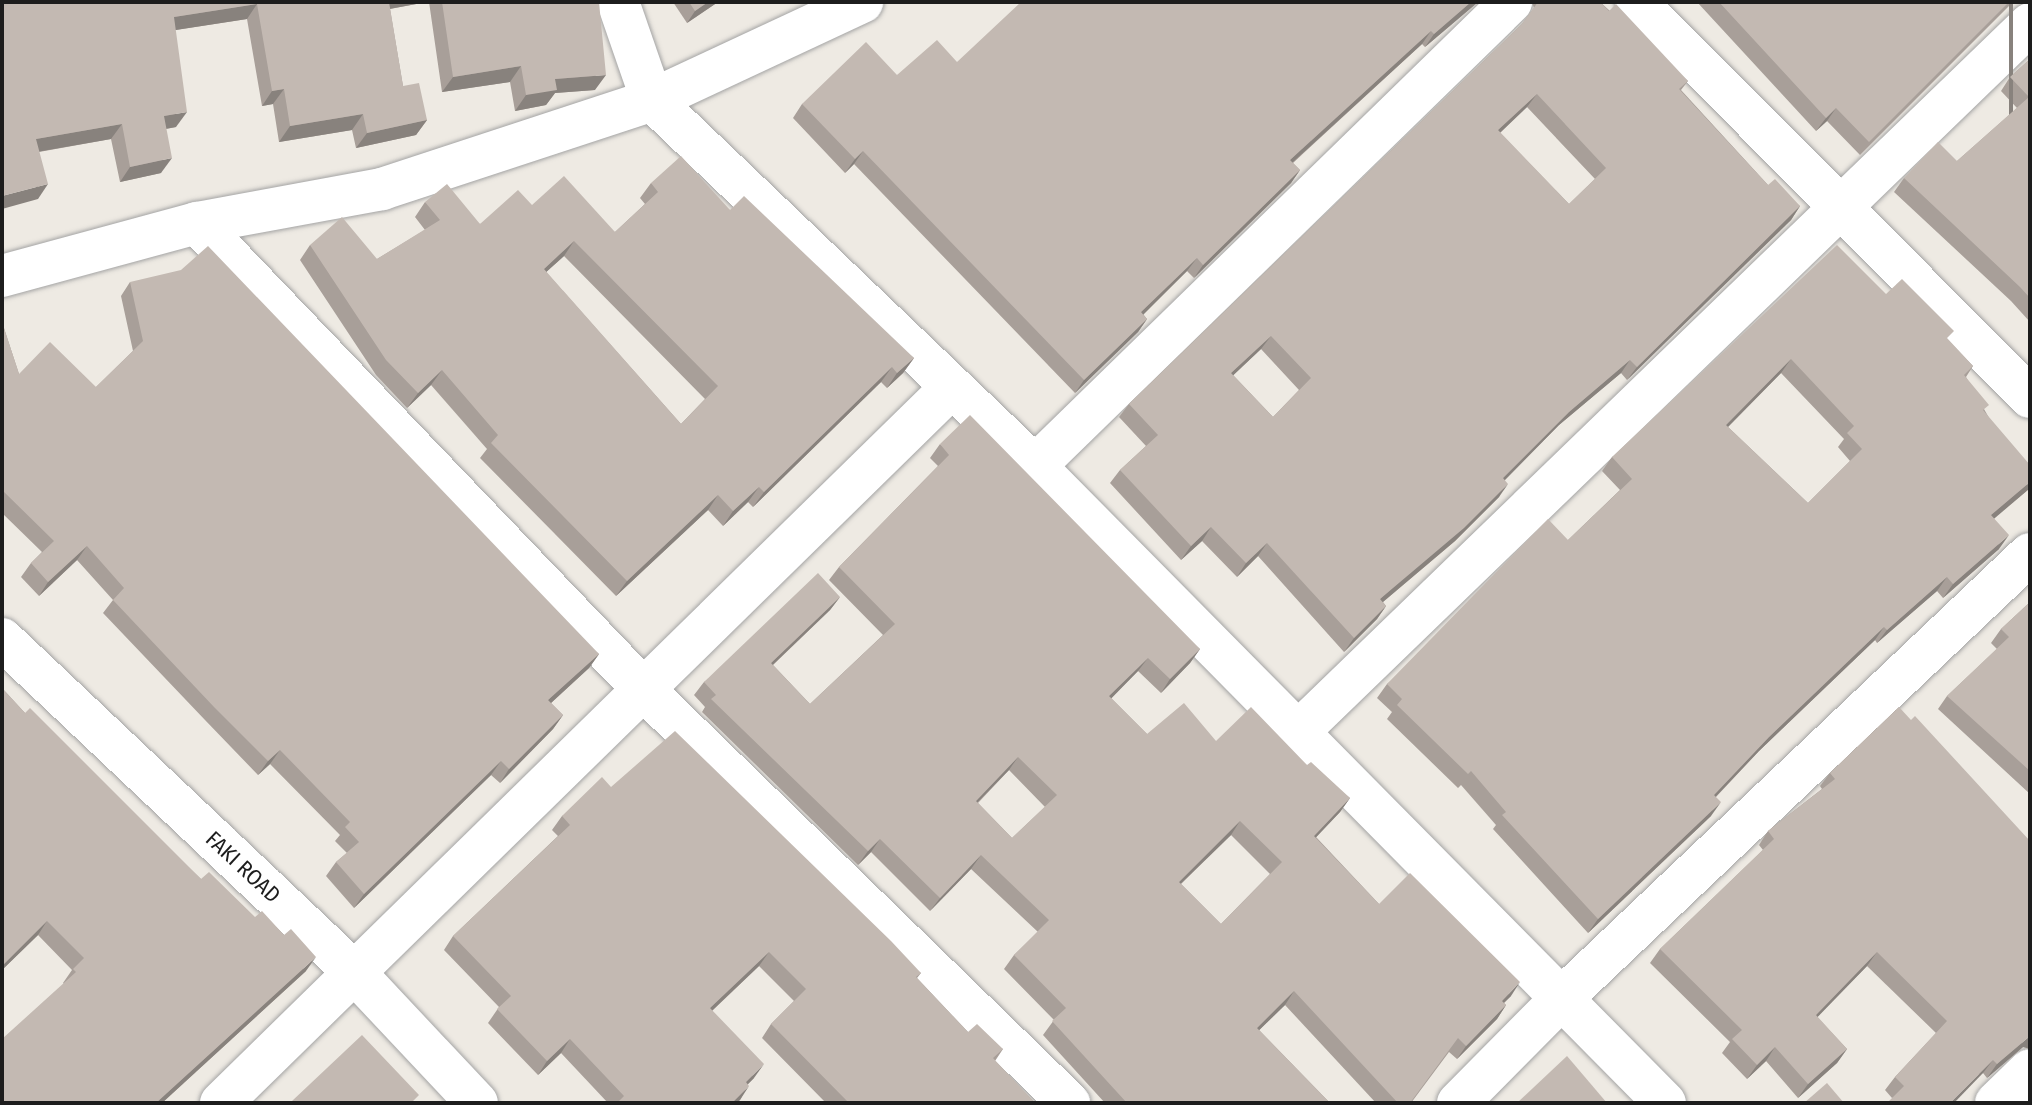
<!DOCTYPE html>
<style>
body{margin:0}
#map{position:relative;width:2032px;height:1105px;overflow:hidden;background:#eeeae3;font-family:"Fira Sans Condensed",sans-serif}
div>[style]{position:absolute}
.roads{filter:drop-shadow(0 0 2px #a4a4a4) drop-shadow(0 0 2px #a4a4a4)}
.minor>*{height:42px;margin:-21px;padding:0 21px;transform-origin:21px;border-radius:21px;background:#fff}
.wall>*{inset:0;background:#a89f99}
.shaded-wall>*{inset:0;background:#88827d;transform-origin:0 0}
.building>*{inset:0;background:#c3b9b2}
span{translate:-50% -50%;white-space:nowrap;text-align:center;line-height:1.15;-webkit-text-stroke:8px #fff;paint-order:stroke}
.street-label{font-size:22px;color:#1d1d1d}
.frame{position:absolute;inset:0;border:4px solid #1d1d1d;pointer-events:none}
</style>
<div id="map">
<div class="roads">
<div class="minor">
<div style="left:618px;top:2px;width:104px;rotate:70.9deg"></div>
<div style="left:652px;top:100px;width:530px;rotate:43.7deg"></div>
<div style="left:1035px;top:466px;width:896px;rotate:45.32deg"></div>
<div style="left:1636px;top:2px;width:558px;rotate:45.07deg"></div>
<div style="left:197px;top:223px;width:646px;rotate:46.25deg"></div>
<div style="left:644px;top:690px;width:593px;rotate:44.18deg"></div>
<div style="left:2px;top:276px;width:202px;rotate:-15.2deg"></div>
<div style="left:197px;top:223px;width:188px;rotate:-10.4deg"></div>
<div style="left:382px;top:189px;width:284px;rotate:-18.2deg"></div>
<div style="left:652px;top:100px;width:232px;rotate:-25deg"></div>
<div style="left:1035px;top:466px;width:665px;rotate:-44.27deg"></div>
<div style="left:2px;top:639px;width:483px;rotate:43.4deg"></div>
<div style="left:353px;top:971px;width:181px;rotate:46.8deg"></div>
<div style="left:1299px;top:731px;width:1017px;rotate:-44.04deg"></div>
<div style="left:221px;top:1103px;width:1023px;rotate:-44.41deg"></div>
<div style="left:1458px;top:1103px;width:151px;rotate:-45.3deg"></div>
<div style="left:1564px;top:996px;width:642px;rotate:-43.49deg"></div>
<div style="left:1996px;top:1103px;width:47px;rotate:-44.1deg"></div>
</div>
</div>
<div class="wall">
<div style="clip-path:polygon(2px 2px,427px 2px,390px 9px,403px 86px,427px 120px,416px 135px,356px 148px,352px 130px,279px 142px,273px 104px,262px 106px,247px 19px,175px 30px,176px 127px,166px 129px,161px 173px,120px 182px,111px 139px,39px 152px,38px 199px)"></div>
<div style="clip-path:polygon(429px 2px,599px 2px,595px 90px,555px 93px,546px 105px,515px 111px,510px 82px,442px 92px)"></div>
<div style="clip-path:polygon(673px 2px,718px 2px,687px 23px)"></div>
<div style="clip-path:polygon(1478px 2px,1425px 47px,1422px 44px,1293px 163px,1300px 170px,1291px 183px,1194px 278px,1187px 271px,1143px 314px,1147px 319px,1138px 332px,1075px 393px,854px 164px,845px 173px,793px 118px,802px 104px,897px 75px,957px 62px)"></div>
<div style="clip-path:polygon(evenodd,1532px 2px,1600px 2px,1688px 81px,1681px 90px,1768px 185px,1800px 206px,1791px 220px,1627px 380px,1621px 373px,1559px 425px,1505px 480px,1499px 497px,1455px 541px,1383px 602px,1386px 606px,1377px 619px,1344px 652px,1258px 556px,1237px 577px,1202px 541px,1181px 560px,1110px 483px,1120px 470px,1146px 446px,1119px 417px,1129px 404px,1522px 24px,1534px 8px,1532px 2px,1527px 107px,1595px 179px,1569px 204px,1500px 133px,1527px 107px,1532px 2px,1261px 349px,1299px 390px,1273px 417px,1233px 375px,1261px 349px)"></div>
<div style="clip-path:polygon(1697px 2px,2013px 2px,1860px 155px,1827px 121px,1816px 131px)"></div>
<div style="clip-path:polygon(2030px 59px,2030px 322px,2011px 301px,1894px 192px,1904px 178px,1957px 161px,2017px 108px,2001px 91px,2010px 77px)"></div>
<div style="clip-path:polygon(evenodd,651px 183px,730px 210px,914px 358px,903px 373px,887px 388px,881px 382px,753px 507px,748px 502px,723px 526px,708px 510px,616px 596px,480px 458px,487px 449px,431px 385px,407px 408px,376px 375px,300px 260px,310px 245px,377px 259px,425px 230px,415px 217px,425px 202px,480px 224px,532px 205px,615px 232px,645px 204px,640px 198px,651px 183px,564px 256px,705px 399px,681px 424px,546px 272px,564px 256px)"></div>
<div style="clip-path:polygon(130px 282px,599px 654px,589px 668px,551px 703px,563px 715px,553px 729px,500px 783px,491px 775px,354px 908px,326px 876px,336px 862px,347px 853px,335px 841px,340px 835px,270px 764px,258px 775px,205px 720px,103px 613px,113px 600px,77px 560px,39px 596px,21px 577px,31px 563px,42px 552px,2px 513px,2px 322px,19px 374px,96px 387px,133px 351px,121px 296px)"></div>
<div style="clip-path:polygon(evenodd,1886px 294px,1948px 340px,1973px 366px,1966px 377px,2029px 489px,1994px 518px,1999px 549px,1943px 598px,1937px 591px,1877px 643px,1875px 640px,1759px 751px,1716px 797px,1711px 816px,1588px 933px,1493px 829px,1496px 825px,1461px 785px,1458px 788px,1387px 719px,1392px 712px,1377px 698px,1387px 684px,1568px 540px,1620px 490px,1602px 471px,1612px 457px,1886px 294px,1781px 373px,1844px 439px,1838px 447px,1850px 461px,1808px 503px,1728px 427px,1781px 373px)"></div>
<div style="clip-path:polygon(evenodd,940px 444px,1200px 649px,1190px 663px,1161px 693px,1138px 671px,1111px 698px,1147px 734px,1216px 741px,1307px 765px,1350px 798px,1340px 812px,1316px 837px,1379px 904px,1511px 996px,1504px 1003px,1506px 1005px,1497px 1019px,1457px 1059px,1449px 1052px,1411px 1103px,1376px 1103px,1285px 1005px,1259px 1030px,1330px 1103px,1105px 1103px,1043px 1035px,1054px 1020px,1004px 969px,1014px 955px,1038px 932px,971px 869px,930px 911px,871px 852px,858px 865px,702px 712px,705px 707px,694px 695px,704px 682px,840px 597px,830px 610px,773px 665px,810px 704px,883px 635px,829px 580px,839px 567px,938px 466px,930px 458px,940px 444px,1009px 770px,1045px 807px,1012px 838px,978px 803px,1009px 770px,940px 444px,1231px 835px,1270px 874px,1221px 924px,1181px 884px,1231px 835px)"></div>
<div style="clip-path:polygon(2030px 602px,2030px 794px,1938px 709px,1947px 696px,1997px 649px,1991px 643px,2001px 629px)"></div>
<div style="clip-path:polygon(2px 688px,25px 713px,201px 879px,306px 971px,162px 1103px,2px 1103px,64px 984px,63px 983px,72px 970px,38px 935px,2px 970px)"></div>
<div style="clip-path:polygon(1899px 707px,2023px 1047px,1987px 1078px,1983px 1073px,1892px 1098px,1885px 1090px,1895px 1077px,1936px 1033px,1867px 966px,1817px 1017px,1847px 1049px,1837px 1063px,1798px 1098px,1766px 1061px,1747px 1079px,1722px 1053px,1730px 1042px,1650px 963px,1660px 949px,1763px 850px,1759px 845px,1768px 831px,1822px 789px,1820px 786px,1830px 773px)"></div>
<div style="clip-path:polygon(611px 787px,921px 973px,917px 978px,968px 1032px,1003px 1049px,995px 1061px,1035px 1103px,826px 1103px,762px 1038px,771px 1024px,794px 1001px,759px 966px,712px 1011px,754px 1078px,748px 1084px,740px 1100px,736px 1103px,608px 1103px,561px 1053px,538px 1075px,488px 1023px,499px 1007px,444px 950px,453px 936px,558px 836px,552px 830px,562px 816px)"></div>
</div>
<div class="shaded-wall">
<div style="clip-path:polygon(384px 2px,427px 2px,378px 11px)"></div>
<div style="clip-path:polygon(708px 2px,718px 2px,687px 23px,695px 11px)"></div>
<div style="clip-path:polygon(1471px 2px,1478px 2px,1425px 47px,1434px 34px)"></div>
<div style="left:2009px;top:2px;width:4px;height:198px"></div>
<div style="clip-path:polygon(257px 4px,247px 19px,163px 32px,174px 17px)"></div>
<div style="clip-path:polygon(1431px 31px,1422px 44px,1281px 173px,1290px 160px)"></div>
<div style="clip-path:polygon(521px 66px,510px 82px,442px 92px,453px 77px)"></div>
<div style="clip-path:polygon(606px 75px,595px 90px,555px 93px,546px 105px,515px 111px,526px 95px,555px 79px)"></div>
<div style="clip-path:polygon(284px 89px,273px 104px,262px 106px,272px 91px)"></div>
<div style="clip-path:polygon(1537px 94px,1527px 107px,1488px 144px,1498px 130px)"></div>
<div style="clip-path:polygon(1836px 108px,1827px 121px,1816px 131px,1826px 118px)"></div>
<div style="clip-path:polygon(187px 112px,176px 127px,153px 131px,164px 116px)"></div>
<div style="clip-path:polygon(363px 114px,352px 130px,279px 142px,290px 126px)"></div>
<div style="clip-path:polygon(427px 120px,416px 135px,356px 148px,367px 133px)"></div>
<div style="clip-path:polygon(122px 124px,111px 139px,25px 154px,36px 139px)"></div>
<div style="clip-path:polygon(863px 151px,854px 164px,845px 173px,855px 159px)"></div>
<div style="clip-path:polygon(172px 158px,161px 173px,120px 182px,130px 167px)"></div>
<div style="clip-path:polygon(1300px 170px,1291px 183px,1194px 278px,1203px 265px)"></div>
<div style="clip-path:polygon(48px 184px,38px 199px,2px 209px,2px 196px)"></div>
<div style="clip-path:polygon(1800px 206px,1791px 220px,1627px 380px,1637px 367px)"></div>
<div style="clip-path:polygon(574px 241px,564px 256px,533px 284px,544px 269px)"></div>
<div style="clip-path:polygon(1197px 258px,1187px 271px,1132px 326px,1141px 312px)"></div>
<div style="clip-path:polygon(1147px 319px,1138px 332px,1075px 393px,1084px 380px)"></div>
<div style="clip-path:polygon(1271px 336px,1261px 349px,1222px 386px,1231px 373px)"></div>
<div style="clip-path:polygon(914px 358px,903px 373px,887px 388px,897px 373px)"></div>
<div style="clip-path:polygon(1791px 359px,1781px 373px,1716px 439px,1726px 425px)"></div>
<div style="clip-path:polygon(1630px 360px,1621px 373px,1559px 425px,1493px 492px,1503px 478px,1569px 412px)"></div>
<div style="clip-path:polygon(892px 367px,881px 382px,753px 507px,764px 492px)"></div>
<div style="clip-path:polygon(442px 370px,431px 385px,407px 408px,418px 393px)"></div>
<div style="clip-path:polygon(2030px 482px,2029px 489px,1982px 529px,1991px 515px)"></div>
<div style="clip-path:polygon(1508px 484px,1499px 497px,1455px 541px,1371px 612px,1380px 599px)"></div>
<div style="clip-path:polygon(759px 487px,748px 502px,723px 526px,733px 511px)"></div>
<div style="clip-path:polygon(718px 495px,708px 510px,616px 596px,627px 581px)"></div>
<div style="clip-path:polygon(1211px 527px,1202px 541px,1181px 560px,1191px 546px)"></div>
<div style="clip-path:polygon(2009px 535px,1999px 549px,1943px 598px,1953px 584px)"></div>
<div style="clip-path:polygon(1267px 543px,1258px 556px,1237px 577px,1246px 563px)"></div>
<div style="clip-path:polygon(87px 546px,77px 560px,39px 596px,48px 582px)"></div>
<div style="clip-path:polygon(1947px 577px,1937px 591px,1877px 643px,1887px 630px)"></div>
<div style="clip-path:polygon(840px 597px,830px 610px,761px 676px,771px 663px)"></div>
<div style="clip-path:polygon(1386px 606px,1377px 619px,1344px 652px,1354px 638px)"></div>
<div style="clip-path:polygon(1884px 627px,1875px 640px,1759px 751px,1704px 809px,1714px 795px,1769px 737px)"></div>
<div style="clip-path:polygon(1200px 649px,1190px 663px,1161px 693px,1170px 679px)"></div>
<div style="clip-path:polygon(599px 654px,589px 668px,539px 714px,548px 700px)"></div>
<div style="clip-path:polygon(1148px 658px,1138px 671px,1100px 710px,1109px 696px)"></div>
<div style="clip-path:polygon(563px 715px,553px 729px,500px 783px,509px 769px)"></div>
<div style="clip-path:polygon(280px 750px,270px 764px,258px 775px,268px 761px)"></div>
<div style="clip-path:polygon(1018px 757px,1009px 770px,966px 814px,976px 801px)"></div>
<div style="clip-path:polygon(501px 761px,491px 775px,354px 908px,364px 894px)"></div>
<div style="clip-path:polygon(1350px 798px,1340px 812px,1305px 849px,1314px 836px)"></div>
<div style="clip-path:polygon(1721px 802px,1711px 816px,1588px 933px,1598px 919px)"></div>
<div style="clip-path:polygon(1240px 821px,1231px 835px,1169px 895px,1179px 882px)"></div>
<div style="clip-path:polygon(880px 839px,871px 852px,858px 865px,868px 851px)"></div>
<div style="clip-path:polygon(981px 855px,971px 869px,930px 911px,940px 898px)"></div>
<div style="clip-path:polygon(47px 921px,38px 935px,2px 970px,2px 966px)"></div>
<div style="clip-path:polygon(769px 952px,759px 966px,700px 1022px,710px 1008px)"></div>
<div style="clip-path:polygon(1877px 952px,1867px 966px,1806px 1029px,1816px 1015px)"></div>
<div style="clip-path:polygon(316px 957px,306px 971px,162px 1103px,156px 1103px)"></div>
<div style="clip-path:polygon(1520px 982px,1511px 996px,1492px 1014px,1502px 1001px)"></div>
<div style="clip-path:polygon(1294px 991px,1285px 1005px,1247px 1042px,1257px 1028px)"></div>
<div style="clip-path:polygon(1506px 1005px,1497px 1019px,1457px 1059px,1466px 1046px)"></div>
<div style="clip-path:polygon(2030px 1036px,2030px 1049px,2023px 1047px,1987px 1078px,1997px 1064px)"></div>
<div style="clip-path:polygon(570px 1039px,561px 1053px,538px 1075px,547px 1061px)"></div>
<div style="clip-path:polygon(1775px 1047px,1766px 1061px,1747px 1079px,1757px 1065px)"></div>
<div style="clip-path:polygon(1847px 1049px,1837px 1063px,1798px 1098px,1808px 1084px)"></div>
<div style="clip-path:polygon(1993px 1060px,1983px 1073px,1954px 1103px,1950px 1103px)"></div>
<div style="clip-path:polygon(764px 1064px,754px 1078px,736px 1096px,746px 1082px)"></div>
<div style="clip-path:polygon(749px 1086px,740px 1100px,736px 1103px,732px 1103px)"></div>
</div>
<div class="building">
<div style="clip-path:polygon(2px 2px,389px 2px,403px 86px,419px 83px,427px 120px,367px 133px,363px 114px,290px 126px,284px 89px,272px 91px,257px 4px,174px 17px,187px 112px,164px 116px,172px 158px,130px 167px,122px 124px,36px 139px,48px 184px,2px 196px)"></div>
<div style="clip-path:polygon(442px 2px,599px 2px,606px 75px,555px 79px,557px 90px,526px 95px,521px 66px,453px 77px)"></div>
<div style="clip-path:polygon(689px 2px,708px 2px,695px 11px)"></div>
<div style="clip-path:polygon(1021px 2px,1471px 2px,1434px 34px,1431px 31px,1290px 160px,1300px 170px,1203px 265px,1197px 258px,1141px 312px,1147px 319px,1084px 380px,863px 151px,855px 159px,802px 104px,866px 42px,897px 75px,937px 40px,957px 62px)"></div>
<div style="clip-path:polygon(evenodd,1538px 2px,1600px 2px,1609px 11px,1616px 4px,1688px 81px,1679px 89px,1768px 185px,1775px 179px,1800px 206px,1637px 367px,1630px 360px,1569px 412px,1503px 478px,1508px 484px,1464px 528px,1380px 599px,1386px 606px,1354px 638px,1267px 543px,1246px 563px,1211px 527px,1191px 546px,1120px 470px,1158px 435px,1129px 404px,1522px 24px,1538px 2px,1537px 94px,1606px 168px,1569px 204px,1498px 130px,1537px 94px,1538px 2px,1271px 336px,1311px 378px,1273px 417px,1231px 373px,1271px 336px)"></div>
<div style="clip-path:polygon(1719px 2px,2009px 2px,1869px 142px,1836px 108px,1826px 118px)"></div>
<div style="clip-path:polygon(2030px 59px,2030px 298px,2020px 287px,1904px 178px,1938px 142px,1957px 161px,2029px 97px,2010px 77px)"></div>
<div style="clip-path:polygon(evenodd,681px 156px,730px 210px,744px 196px,914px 358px,897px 373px,892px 367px,764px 492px,759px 487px,733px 511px,718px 495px,627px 581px,491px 443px,498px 435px,442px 370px,418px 393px,386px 360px,310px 245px,342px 217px,377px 259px,440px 220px,425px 202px,447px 184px,480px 224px,518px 190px,532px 205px,564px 176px,615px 232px,658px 192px,651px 183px,681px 156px,574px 241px,718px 386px,681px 424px,544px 269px,574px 241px)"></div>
<div style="clip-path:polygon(evenodd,1837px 245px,1886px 294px,1902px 279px,1954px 331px,1947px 338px,1973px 366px,1964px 375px,1989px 405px,1983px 410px,2030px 465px,2030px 482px,1991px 515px,2009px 535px,1953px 584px,1947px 577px,1887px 630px,1884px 627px,1769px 737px,1714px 795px,1721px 802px,1598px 919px,1502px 815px,1506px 812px,1471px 771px,1468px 774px,1397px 705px,1402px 699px,1387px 684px,1548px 519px,1568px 540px,1632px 479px,1612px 457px,1837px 245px,1791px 359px,1854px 426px,1847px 433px,1862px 449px,1808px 503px,1726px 425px,1791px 359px)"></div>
<div style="clip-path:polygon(208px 246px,599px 654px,548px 700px,563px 715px,509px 769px,501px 761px,364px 894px,336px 862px,359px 842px,345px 827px,350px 822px,280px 750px,268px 761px,214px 707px,113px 600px,124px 588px,87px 546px,48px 582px,31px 563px,54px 541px,2px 490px,2px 322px,19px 374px,50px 342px,96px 387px,143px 341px,130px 282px,181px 270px)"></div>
<div style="clip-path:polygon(evenodd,970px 415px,1200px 649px,1170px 679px,1148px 658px,1109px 696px,1147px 734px,1184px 703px,1216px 741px,1251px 707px,1307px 765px,1311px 762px,1350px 798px,1314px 836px,1379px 904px,1410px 873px,1520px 982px,1502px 1001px,1506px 1005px,1466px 1046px,1458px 1038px,1410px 1103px,1398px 1103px,1294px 991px,1257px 1028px,1330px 1103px,1127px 1103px,1052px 1021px,1066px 1008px,1014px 955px,1049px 920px,981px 855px,940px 898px,880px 839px,868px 851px,711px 699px,716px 695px,704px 682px,818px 573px,840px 597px,771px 663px,810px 704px,895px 624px,839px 567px,949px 455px,940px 444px,970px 415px,1018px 757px,1057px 795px,1012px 838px,976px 801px,1018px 757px,970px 415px,1240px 821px,1282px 862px,1221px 924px,1179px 882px,1240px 821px)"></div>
<div style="clip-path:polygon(2030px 602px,2030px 771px,1947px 696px,2009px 637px,2001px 629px)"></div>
<div style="clip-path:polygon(2px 688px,25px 713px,30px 708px,201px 879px,209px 872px,255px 917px,262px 911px,284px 935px,291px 929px,316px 957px,156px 1103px,2px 1103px,2px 1039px,76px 972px,73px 969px,84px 958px,47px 921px,2px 966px)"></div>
<div style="clip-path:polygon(1899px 707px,1911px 720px,1915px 716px,2030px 841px,2030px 1036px,1997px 1064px,1993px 1060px,1950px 1103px,1887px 1103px,1904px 1086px,1895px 1077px,1947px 1021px,1877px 952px,1816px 1015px,1847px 1049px,1808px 1084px,1775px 1047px,1757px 1065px,1732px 1039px,1742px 1030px,1660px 949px,1774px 839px,1768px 831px,1835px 779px,1830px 773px)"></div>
<div style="clip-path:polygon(675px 731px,891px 941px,921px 973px,916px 977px,968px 1032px,977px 1024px,1003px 1049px,993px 1058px,1035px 1103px,849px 1103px,771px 1024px,806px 989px,769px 952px,710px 1008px,764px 1064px,746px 1082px,749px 1086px,732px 1103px,617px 1103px,624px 1096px,570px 1039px,547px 1061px,497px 1009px,511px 996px,453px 936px,570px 825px,562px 816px,602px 777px,611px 787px)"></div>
<div style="clip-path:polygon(362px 1035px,419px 1095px,412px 1102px,413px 1103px,294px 1103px,292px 1101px)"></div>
<div style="clip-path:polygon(1567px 1056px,1607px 1103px,1517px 1103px)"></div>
<div style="clip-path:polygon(1827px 1083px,1844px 1103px,1804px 1103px)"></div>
</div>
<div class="street-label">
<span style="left:243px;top:867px;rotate:43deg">FAKI ROAD</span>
</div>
<div class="frame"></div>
</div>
